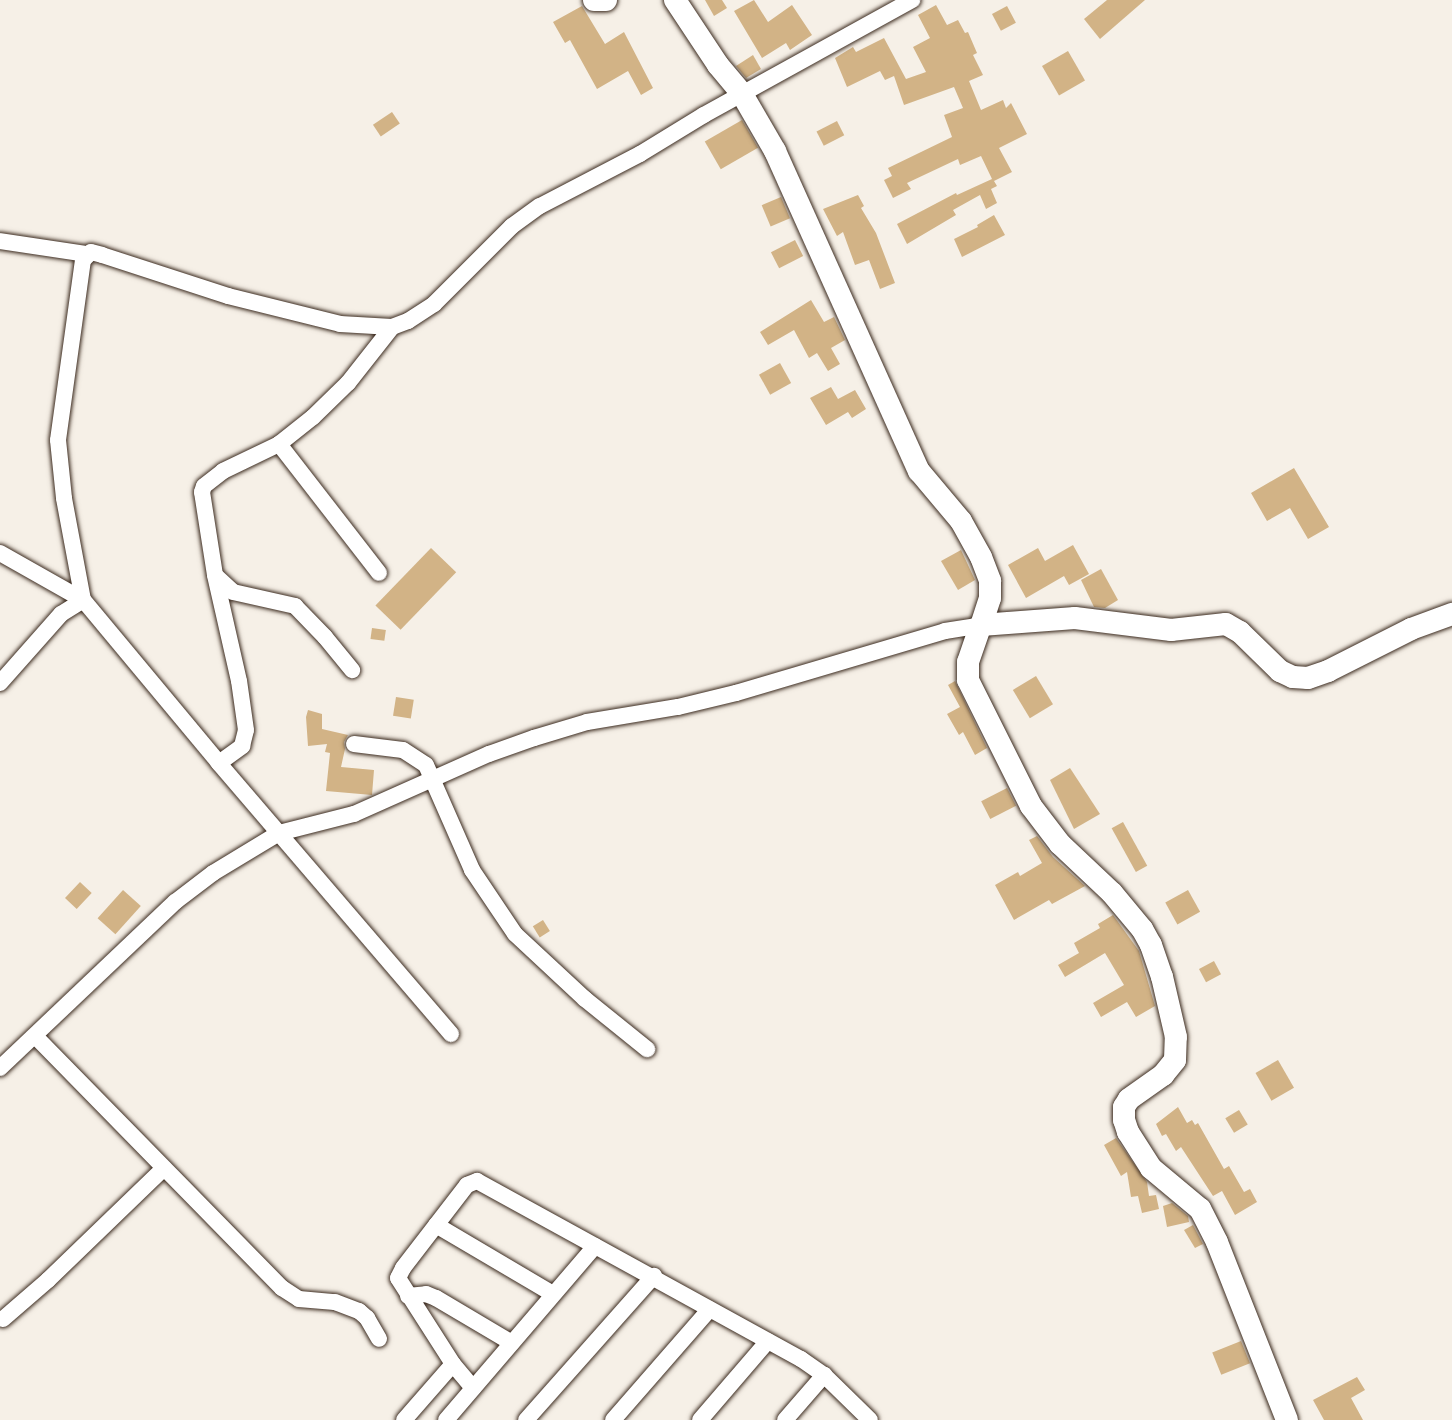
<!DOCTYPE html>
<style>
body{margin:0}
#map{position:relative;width:1452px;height:1420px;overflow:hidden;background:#f6f0e7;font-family:"Playpen Sans",sans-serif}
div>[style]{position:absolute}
.building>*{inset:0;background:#d2b386;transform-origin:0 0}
.roads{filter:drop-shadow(0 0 2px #3b2a1e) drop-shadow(0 0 2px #3b2a1e)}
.street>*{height:16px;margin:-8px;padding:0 8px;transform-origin:8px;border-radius:8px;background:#fff}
.secondary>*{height:22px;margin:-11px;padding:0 11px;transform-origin:11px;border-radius:11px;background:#fff}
span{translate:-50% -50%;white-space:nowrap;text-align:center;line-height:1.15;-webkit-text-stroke:6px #fff;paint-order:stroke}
</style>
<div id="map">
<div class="building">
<div style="clip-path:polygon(705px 0,722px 0,727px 8px,714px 16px)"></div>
<div style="clip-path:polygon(754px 0,768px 22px,792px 5px,812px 35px,790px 50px,786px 43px,762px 58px,734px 11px)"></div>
<div style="clip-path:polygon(1107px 0,1145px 0,1100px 39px,1084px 19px)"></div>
<div style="clip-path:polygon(936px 5px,947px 25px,958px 20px,965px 33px,968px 32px,977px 53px,973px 55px,983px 75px,969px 81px,981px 110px,1003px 100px,1006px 108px,1011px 103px,1027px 134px,999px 148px,1012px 172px,994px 181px,997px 186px,991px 189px,997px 203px,986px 209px,980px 195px,953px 210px,956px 215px,907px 244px,897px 224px,956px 193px,957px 195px,992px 179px,981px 156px,960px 165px,958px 159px,907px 183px,911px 189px,893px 198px,884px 180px,892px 176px,888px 168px,952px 137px,944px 115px,963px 108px,954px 87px,904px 105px,894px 76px,885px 80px,880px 71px,847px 87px,835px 58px,853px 47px,856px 52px,884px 38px,906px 79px,926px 72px,913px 47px,930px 38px,918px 15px)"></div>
<div style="clip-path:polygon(582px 6px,605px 44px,624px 32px,653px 88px,641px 95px,628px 71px,597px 89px,570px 40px,565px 43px,553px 22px)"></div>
<div style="left:1007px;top:6px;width:19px;height:17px;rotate:62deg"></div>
<div style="left:1068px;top:51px;width:34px;height:30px;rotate:60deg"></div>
<div style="clip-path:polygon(753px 55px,761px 69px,746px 78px,736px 66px)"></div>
<div style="left:392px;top:112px;width:14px;height:23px;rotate:56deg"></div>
<div style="left:742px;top:120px;width:32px;height:43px;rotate:60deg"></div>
<div style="left:837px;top:121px;width:16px;height:23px;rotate:63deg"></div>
<div style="clip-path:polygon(858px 195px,864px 206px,861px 208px,876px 233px,895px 283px,880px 289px,869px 260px,855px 265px,843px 232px,837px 236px,823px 209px)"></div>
<div style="left:781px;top:197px;width:23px;height:21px;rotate:67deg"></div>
<div style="clip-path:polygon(994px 215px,1005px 235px,962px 257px,954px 239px,978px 227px,977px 225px)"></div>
<div style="left:795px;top:240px;width:18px;height:27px;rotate:63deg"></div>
<div style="clip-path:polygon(811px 300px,824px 322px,834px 317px,845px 340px,831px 348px,840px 364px,828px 371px,817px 353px,809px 358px,794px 330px,768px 345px,760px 332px)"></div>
<div style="left:780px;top:363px;width:23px;height:24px;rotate:61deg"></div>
<div style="clip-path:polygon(831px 387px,838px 399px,855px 390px,866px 409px,852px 418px,848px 412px,826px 425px,810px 398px)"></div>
<div style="clip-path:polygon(1294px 468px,1329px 527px,1308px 539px,1290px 508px,1267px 521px,1251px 493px)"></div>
<div style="clip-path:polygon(1073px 545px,1089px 574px,1069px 585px,1064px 576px,1026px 598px,1008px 565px,1038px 548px,1045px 561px)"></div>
<div style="left:431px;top:548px;width:35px;height:80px;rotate:44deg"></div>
<div style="clip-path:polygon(961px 550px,975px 580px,958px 590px,941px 561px)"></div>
<div style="clip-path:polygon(1101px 569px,1118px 600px,1105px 608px,1094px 607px,1081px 580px)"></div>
<div style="left:372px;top:628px;width:14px;height:11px;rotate:8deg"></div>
<div style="left:1036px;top:676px;width:33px;height:27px;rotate:59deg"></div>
<div style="clip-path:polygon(955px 681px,987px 748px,975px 755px,963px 732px,959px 735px,947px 714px,960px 707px,948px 685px)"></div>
<div style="left:396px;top:697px;width:18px;height:19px;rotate:9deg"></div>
<div style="clip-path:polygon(308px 710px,322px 714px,322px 729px,348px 735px,344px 742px,345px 749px,341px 767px,374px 770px,372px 795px,326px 791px,330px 753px,325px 752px,327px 744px,308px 746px,306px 717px)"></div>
<div style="clip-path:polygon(1070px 768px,1100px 814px,1074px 829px,1050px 780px)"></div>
<div style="left:1007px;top:788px;width:20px;height:29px;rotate:63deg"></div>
<div style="left:1123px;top:822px;width:50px;height:13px;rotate:61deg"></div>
<div style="clip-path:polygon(1037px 836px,1053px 857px,1085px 886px,1052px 904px,1049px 900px,1014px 920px,995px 885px,1018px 872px,1020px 876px,1042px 863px,1029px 840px)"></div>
<div style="left:80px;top:882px;width:16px;height:22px;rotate:43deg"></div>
<div style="left:123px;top:890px;width:24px;height:38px;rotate:42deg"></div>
<div style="left:1188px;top:890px;width:25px;height:26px;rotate:61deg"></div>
<div style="clip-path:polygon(1113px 915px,1139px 951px,1155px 1006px,1136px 1017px,1127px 1002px,1101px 1017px,1093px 1003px,1124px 985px,1105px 953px,1065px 977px,1058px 965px,1079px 953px,1074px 943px,1100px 928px,1098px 924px)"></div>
<div style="left:543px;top:920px;width:13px;height:12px;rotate:58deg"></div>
<div style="left:1214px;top:961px;width:15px;height:17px;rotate:62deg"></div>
<div style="left:1278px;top:1060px;width:32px;height:26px;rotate:60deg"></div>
<div style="clip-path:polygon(1178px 1107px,1187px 1123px,1192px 1120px,1195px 1125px,1198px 1123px,1224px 1169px,1229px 1166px,1244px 1192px,1250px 1189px,1257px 1202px,1235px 1215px,1222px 1191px,1213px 1196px,1181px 1147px,1176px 1151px,1166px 1134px,1162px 1136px,1156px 1124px)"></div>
<div style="left:1239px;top:1110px;width:17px;height:16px;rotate:59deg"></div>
<div style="clip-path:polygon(1116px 1138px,1147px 1182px,1149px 1196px,1156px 1195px,1159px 1209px,1142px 1213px,1138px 1196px,1131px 1197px,1127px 1172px,1121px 1176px,1104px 1145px)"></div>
<div style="clip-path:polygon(1172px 1203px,1188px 1216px,1189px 1222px,1167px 1227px,1163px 1206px)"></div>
<div style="clip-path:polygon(1193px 1225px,1203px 1244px,1195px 1248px,1184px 1230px)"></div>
<div style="left:1241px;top:1341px;width:24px;height:31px;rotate:68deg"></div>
<div style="clip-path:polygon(1357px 1377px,1365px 1390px,1351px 1398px,1363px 1420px,1324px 1420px,1313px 1400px)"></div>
</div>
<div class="roads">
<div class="street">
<div style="left:0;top:241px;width:87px;rotate:8.6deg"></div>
<div style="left:279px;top:444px;width:163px;rotate:52.2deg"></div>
<div style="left:0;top:553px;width:95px;rotate:29.5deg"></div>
<div style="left:216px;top:576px;width:23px;rotate:43deg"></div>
<div style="left:233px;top:592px;width:64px;rotate:12.7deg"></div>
<div style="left:295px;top:606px;width:43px;rotate:45.9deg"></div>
<div style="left:325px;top:637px;width:43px;rotate:50.7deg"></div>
<div style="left:0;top:683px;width:92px;rotate:-48.5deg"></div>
<div style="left:61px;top:614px;width:26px;rotate:-32deg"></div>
<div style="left:354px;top:744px;width:49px;rotate:7deg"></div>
<div style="left:403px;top:750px;width:27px;rotate:33deg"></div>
<div style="left:426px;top:765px;width:115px;rotate:66.3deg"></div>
<div style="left:472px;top:870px;width:77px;rotate:56.1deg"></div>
<div style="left:515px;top:934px;width:96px;rotate:42.9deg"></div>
<div style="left:585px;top:999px;width:80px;rotate:38.9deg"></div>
<div style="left:219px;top:763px;width:29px;rotate:-36deg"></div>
<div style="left:242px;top:746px;width:16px;rotate:-76deg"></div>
<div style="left:246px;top:730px;width:49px;rotate:-98.1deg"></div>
<div style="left:239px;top:681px;width:109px;rotate:-102.8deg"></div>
<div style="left:215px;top:575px;width:84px;rotate:-98.9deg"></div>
<div style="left:202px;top:492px;width:6px;rotate:-72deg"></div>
<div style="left:204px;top:486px;width:24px;rotate:-38deg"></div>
<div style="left:223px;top:471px;width:62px;rotate:-25.7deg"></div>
<div style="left:279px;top:444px;width:43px;rotate:-38.5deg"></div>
<div style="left:313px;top:417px;width:49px;rotate:-44.2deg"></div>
<div style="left:348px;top:383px;width:71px;rotate:-51.8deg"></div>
<div style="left:451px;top:1034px;width:357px;rotate:-130.6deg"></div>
<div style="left:219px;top:763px;width:212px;rotate:-129.8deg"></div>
<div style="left:83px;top:600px;width:104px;rotate:-100.6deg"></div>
<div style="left:64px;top:498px;width:58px;rotate:-95.9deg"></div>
<div style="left:58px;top:440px;width:182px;rotate:-82.1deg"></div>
<div style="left:83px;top:260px;width:11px;rotate:-45deg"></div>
<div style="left:91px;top:252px;width:11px;rotate:15deg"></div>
<div style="left:102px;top:255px;width:133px;rotate:18deg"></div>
<div style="left:228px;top:296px;width:115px;rotate:14deg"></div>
<div style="left:340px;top:324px;width:52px;rotate:3.3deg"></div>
<div style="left:392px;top:327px;width:17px;rotate:-21deg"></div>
<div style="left:408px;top:321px;width:31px;rotate:-33deg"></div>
<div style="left:434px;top:304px;width:110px;rotate:-45deg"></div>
<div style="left:512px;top:226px;width:34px;rotate:-36deg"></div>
<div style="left:540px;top:206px;width:113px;rotate:-27.5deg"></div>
<div style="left:640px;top:154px;width:75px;rotate:-31.4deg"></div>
<div style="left:704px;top:115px;width:238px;rotate:-28.9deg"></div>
<div style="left:35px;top:1036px;width:353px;rotate:45.6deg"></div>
<div style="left:282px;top:1288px;width:20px;rotate:33deg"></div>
<div style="left:299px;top:1299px;width:36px;rotate:5deg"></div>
<div style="left:335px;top:1302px;width:26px;rotate:21deg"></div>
<div style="left:359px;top:1311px;width:11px;rotate:41deg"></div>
<div style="left:367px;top:1318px;width:24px;rotate:60deg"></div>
<div style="left:0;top:1068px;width:241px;rotate:-43.5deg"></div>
<div style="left:175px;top:902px;width:48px;rotate:-37.3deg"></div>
<div style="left:213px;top:873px;width:77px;rotate:-31.2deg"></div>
<div style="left:279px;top:833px;width:77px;rotate:-14.2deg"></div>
<div style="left:354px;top:814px;width:148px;rotate:-24deg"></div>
<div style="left:489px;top:754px;width:48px;rotate:-19.6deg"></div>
<div style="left:534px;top:738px;width:55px;rotate:-16.8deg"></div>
<div style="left:587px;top:722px;width:92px;rotate:-9.4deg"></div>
<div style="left:678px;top:707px;width:60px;rotate:-13.6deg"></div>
<div style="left:736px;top:693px;width:218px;rotate:-16.5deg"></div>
<div style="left:945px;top:631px;width:36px;rotate:-9deg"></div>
<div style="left:436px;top:1225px;width:136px;rotate:30.5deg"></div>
<div style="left:408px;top:1296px;width:18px;rotate:-6deg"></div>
<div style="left:426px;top:1294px;width:11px;rotate:22deg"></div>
<div style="left:436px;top:1298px;width:88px;rotate:30.6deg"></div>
<div style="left:3px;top:1319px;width:60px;rotate:-40.9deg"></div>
<div style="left:48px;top:1280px;width:161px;rotate:-44deg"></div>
<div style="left:473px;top:1388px;width:31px;rotate:-130deg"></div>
<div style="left:453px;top:1364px;width:102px;rotate:-122.6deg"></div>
<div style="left:398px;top:1278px;width:11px;rotate:-63deg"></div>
<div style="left:403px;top:1268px;width:105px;rotate:-52.4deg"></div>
<div style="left:467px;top:1185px;width:11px;rotate:-22deg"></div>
<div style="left:477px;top:1181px;width:370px;rotate:28.8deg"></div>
<div style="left:801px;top:1359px;width:28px;rotate:35deg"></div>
<div style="left:824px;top:1375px;width:64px;rotate:44.4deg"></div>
<div style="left:404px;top:1420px;width:74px;rotate:-48.8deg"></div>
<div style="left:446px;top:1420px;width:229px;rotate:-49.4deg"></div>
<div style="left:526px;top:1420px;width:193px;rotate:-48.4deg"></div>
<div style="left:613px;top:1420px;width:147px;rotate:-48.9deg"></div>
<div style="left:700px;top:1420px;width:104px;rotate:-49.3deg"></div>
<div style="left:785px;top:1420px;width:60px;rotate:-49.1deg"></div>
</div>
<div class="secondary">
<div style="left:594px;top:0;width:12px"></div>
<div style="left:675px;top:0;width:78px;rotate:56.5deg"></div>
<div style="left:718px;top:65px;width:38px;rotate:50deg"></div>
<div style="left:742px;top:94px;width:66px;rotate:59.9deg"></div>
<div style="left:775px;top:151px;width:351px;rotate:65.8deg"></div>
<div style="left:919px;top:471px;width:65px;rotate:50deg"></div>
<div style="left:961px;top:521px;width:41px;rotate:60.9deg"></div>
<div style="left:981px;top:557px;width:26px;rotate:69deg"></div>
<div style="left:990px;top:581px;width:17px;rotate:90deg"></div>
<div style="left:990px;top:598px;width:28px;rotate:108deg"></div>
<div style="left:1287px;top:1420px;width:191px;rotate:-111.5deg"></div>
<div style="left:1217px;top:1242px;width:37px;rotate:-117deg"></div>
<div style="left:1200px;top:1209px;width:64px;rotate:-140.1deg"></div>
<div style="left:1151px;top:1168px;width:43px;rotate:-122.6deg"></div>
<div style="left:1128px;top:1132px;width:13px;rotate:-108deg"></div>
<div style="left:1124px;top:1120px;width:13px;rotate:-90deg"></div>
<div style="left:1124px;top:1107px;width:9px;rotate:-58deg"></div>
<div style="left:1129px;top:1099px;width:42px;rotate:-35.2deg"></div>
<div style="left:1163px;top:1075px;width:19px;rotate:-51deg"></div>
<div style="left:1175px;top:1060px;width:23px;rotate:-88deg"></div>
<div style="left:1176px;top:1037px;width:62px;rotate:-103.1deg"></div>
<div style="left:1162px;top:977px;width:34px;rotate:-109deg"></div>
<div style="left:1151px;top:945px;width:18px;rotate:-119deg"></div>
<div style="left:1142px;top:929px;width:47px;rotate:-129.8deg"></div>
<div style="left:1112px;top:893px;width:71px;rotate:-136.7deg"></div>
<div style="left:1060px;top:844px;width:48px;rotate:-127.3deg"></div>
<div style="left:1031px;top:806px;width:141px;rotate:-116.6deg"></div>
<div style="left:968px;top:680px;width:18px;rotate:-90deg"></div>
<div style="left:968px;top:662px;width:39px;rotate:-71deg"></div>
<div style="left:981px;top:625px;width:94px;rotate:-4.3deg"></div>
<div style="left:1075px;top:618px;width:97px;rotate:7.1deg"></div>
<div style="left:1171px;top:630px;width:55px;rotate:-6.2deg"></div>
<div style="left:1226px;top:624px;width:16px;rotate:30deg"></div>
<div style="left:1240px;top:632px;width:56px;rotate:44.3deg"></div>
<div style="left:1280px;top:671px;width:14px;rotate:25deg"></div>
<div style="left:1293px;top:677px;width:15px;rotate:4deg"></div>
<div style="left:1308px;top:678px;width:21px;rotate:-19deg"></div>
<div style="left:1328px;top:671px;width:93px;rotate:-26.8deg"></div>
<div style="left:1411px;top:629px;width:44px;rotate:-20.1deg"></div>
</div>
</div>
</div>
